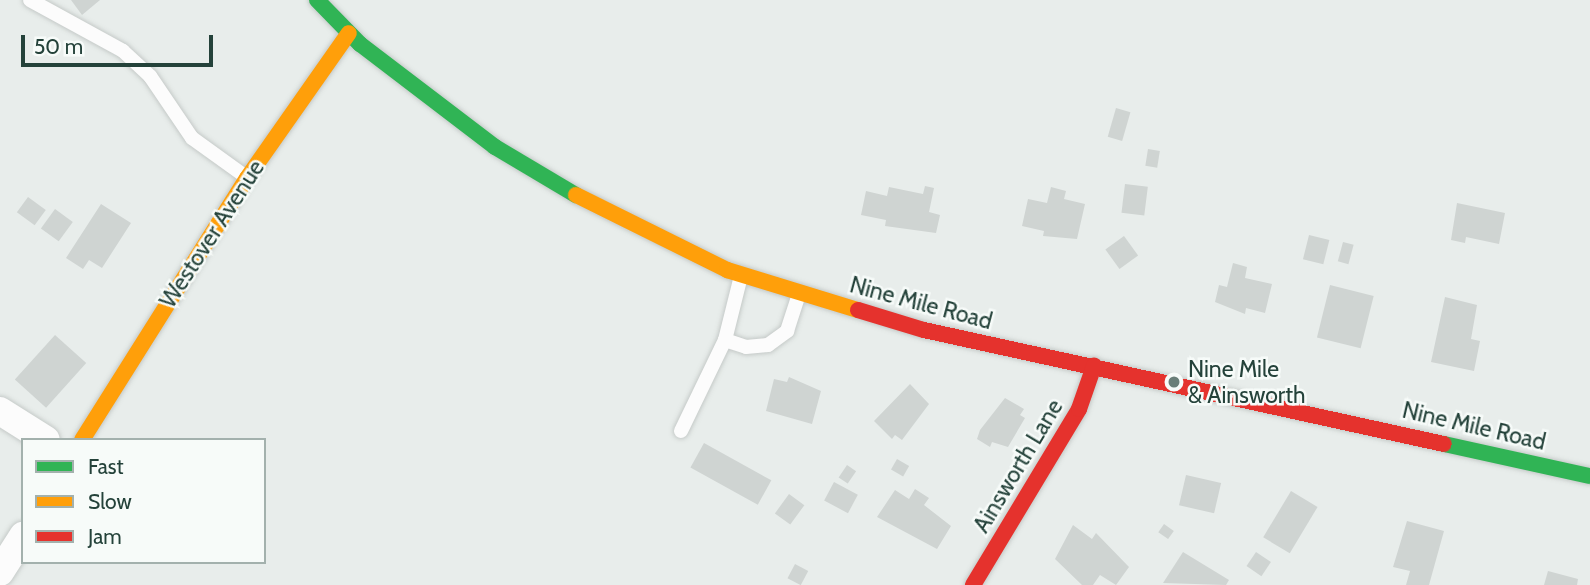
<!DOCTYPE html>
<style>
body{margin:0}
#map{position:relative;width:1590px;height:585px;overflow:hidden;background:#e8edeb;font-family:Cabin,sans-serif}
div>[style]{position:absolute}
.building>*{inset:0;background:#cfd4d2;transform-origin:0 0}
.roads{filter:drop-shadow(0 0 2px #c5cac8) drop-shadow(0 0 2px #c5cac8)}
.lane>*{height:14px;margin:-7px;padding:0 7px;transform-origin:7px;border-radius:7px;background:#fcfcfc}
.street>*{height:28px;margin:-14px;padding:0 14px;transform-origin:14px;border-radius:14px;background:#fcfcfc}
.fast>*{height:16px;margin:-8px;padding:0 8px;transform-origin:8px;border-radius:8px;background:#30b455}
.slow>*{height:16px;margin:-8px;padding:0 8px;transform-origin:8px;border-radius:8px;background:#ff9f0a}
.jam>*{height:16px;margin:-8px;padding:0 8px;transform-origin:8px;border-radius:8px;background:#e5322d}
.dots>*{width:19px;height:19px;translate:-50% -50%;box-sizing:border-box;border:4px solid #f7fbf9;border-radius:50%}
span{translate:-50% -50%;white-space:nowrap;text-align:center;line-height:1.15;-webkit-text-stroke:5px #f7fbf9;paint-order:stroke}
.street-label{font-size:23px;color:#24423a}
.poi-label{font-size:23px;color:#24423a}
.left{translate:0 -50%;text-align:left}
.legend{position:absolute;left:21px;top:438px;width:245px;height:126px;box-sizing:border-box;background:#f7fbf9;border:2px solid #a3b1ad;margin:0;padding:9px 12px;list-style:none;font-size:21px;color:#24423a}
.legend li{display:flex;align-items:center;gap:14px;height:35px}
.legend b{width:35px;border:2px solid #a3b1ad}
.scale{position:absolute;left:21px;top:35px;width:192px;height:32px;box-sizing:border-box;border:4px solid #24423a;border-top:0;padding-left:9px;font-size:21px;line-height:24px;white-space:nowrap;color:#24423a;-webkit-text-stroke:5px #f7fbf9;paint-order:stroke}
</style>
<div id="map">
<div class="building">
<div style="clip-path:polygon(71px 0,100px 0,82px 15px)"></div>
<div style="left:1116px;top:108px;width:15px;height:30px;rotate:16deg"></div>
<div style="left:1148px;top:149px;width:12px;height:17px;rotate:9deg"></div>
<div style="left:1125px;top:184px;width:23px;height:29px;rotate:7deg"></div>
<div style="clip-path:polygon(925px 186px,934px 188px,929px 212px,940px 215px,936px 233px,885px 226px,886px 220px,861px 215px,866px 191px,887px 196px,889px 187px,923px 194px)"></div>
<div style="clip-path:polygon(1051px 187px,1066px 191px,1064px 199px,1085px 204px,1077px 239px,1043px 236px,1044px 231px,1022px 226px,1028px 199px,1047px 203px)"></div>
<div style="left:28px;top:197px;width:22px;height:19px;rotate:36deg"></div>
<div style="clip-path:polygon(1457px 203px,1505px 213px,1499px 244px,1466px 237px,1465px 243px,1451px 240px)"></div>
<div style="clip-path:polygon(101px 204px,131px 223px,102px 268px,89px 260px,83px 269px,66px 258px)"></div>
<div style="left:55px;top:209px;width:22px;height:24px;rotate:36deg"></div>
<div style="left:1309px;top:235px;width:21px;height:25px;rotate:14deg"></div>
<div style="left:1124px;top:236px;width:24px;height:23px;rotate:54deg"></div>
<div style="left:1343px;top:242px;width:11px;height:20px;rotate:15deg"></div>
<div style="clip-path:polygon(1233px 263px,1247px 267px,1245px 278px,1272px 284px,1265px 313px,1246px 308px,1245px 314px,1215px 302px,1219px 285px,1227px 287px)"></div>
<div style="left:1330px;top:285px;width:45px;height:54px;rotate:14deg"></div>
<div style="clip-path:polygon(1445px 297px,1477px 305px,1471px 339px,1480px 341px,1474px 371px,1431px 362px)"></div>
<div style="left:55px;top:335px;width:42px;height:60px;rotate:42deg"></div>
<div style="clip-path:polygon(789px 377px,821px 391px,812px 424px,766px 411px,774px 379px,787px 382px)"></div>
<div style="clip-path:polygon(910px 384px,929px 404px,902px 440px,895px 435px,892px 439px,874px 421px)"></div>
<div style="clip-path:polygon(1005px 398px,1024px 409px,1020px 415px,1025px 418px,1008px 447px,992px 442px,990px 447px,977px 439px,980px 430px)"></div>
<div style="left:704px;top:443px;width:77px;height:28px;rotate:29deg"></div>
<div style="left:897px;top:459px;width:14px;height:12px;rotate:30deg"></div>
<div style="left:847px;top:465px;width:11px;height:15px;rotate:34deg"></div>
<div style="left:1186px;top:475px;width:36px;height:31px;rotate:13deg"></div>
<div style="left:834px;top:482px;width:27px;height:21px;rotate:28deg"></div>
<div style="clip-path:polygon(915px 489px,929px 498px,924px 505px,951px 526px,937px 549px,877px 517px,895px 490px,909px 499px)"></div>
<div style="left:1291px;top:491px;width:31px;height:54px;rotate:31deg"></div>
<div style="left:789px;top:494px;width:19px;height:24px;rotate:36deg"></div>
<div style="clip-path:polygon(1407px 521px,1444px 531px,1429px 585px,1406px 585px,1410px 571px,1393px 567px)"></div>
<div style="left:1164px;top:524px;width:12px;height:10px;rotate:35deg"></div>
<div style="clip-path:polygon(1073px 525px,1092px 539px,1096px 533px,1129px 567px,1116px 585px,1100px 575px,1093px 585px,1082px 585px,1055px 559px)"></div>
<div style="clip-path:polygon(1183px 552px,1229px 580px,1226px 585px,1163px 583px)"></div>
<div style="left:1256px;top:552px;width:18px;height:17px;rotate:34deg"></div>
<div style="left:795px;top:564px;width:15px;height:16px;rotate:28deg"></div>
<div style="clip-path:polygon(1548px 571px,1578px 579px,1577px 585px,1544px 585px)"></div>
</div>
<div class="roads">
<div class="lane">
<div style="left:30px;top:0;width:106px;rotate:28.7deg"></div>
<div style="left:123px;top:51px;width:37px;rotate:43deg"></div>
<div style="left:150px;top:76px;width:75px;rotate:55.9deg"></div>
<div style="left:192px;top:138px;width:67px;rotate:35.8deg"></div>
<div style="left:725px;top:340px;width:22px;rotate:18deg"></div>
<div style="left:746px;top:347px;width:22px;rotate:-5deg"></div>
<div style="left:768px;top:345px;width:24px;rotate:-36deg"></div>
<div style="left:787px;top:331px;width:39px;rotate:-72deg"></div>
<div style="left:681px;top:431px;width:101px;rotate:-64.2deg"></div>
<div style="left:725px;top:340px;width:66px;rotate:-76deg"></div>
</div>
<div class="street">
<div style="left:0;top:411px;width:54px;rotate:32.2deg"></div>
<div style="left:0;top:572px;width:43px;rotate:-57.4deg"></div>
</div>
<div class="fast">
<div style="left:317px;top:0;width:62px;rotate:45.7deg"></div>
<div style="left:360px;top:44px;width:170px;rotate:37.3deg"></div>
<div style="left:495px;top:147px;width:94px;rotate:30.7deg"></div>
<div style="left:1444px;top:444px;width:149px;rotate:12.4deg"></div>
</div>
<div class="slow">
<div style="left:576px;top:195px;width:169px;rotate:26.4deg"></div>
<div style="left:727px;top:270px;width:137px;rotate:17deg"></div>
<div style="left:82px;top:440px;width:310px;rotate:-57.8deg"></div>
<div style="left:247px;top:178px;width:177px;rotate:-54.9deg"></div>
</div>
<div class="jam">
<div style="left:858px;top:310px;width:69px;rotate:16.9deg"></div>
<div style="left:924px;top:330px;width:532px;rotate:12.37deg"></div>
<div style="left:973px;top:585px;width:205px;rotate:-58.9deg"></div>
<div style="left:1079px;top:409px;width:46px;rotate:-70.8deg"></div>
</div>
</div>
<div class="dots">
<div style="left:1174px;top:382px;background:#697e78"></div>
</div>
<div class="street-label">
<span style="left:212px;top:234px;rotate:-57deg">Westover Avenue</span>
<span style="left:921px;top:303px;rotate:15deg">Nine Mile Road</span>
<span style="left:1474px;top:426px;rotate:13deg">Nine Mile Road</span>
<span style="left:1018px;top:466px;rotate:-59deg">Ainsworth Lane</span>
</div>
<div class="poi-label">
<span class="left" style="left:1188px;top:382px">Nine Mile<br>&amp; Ainsworth</span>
</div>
<ul class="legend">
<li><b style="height:9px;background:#30b455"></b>Fast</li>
<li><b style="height:9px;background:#ff9f0a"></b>Slow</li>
<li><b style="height:9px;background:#e5322d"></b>Jam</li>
</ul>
<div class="scale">50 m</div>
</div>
